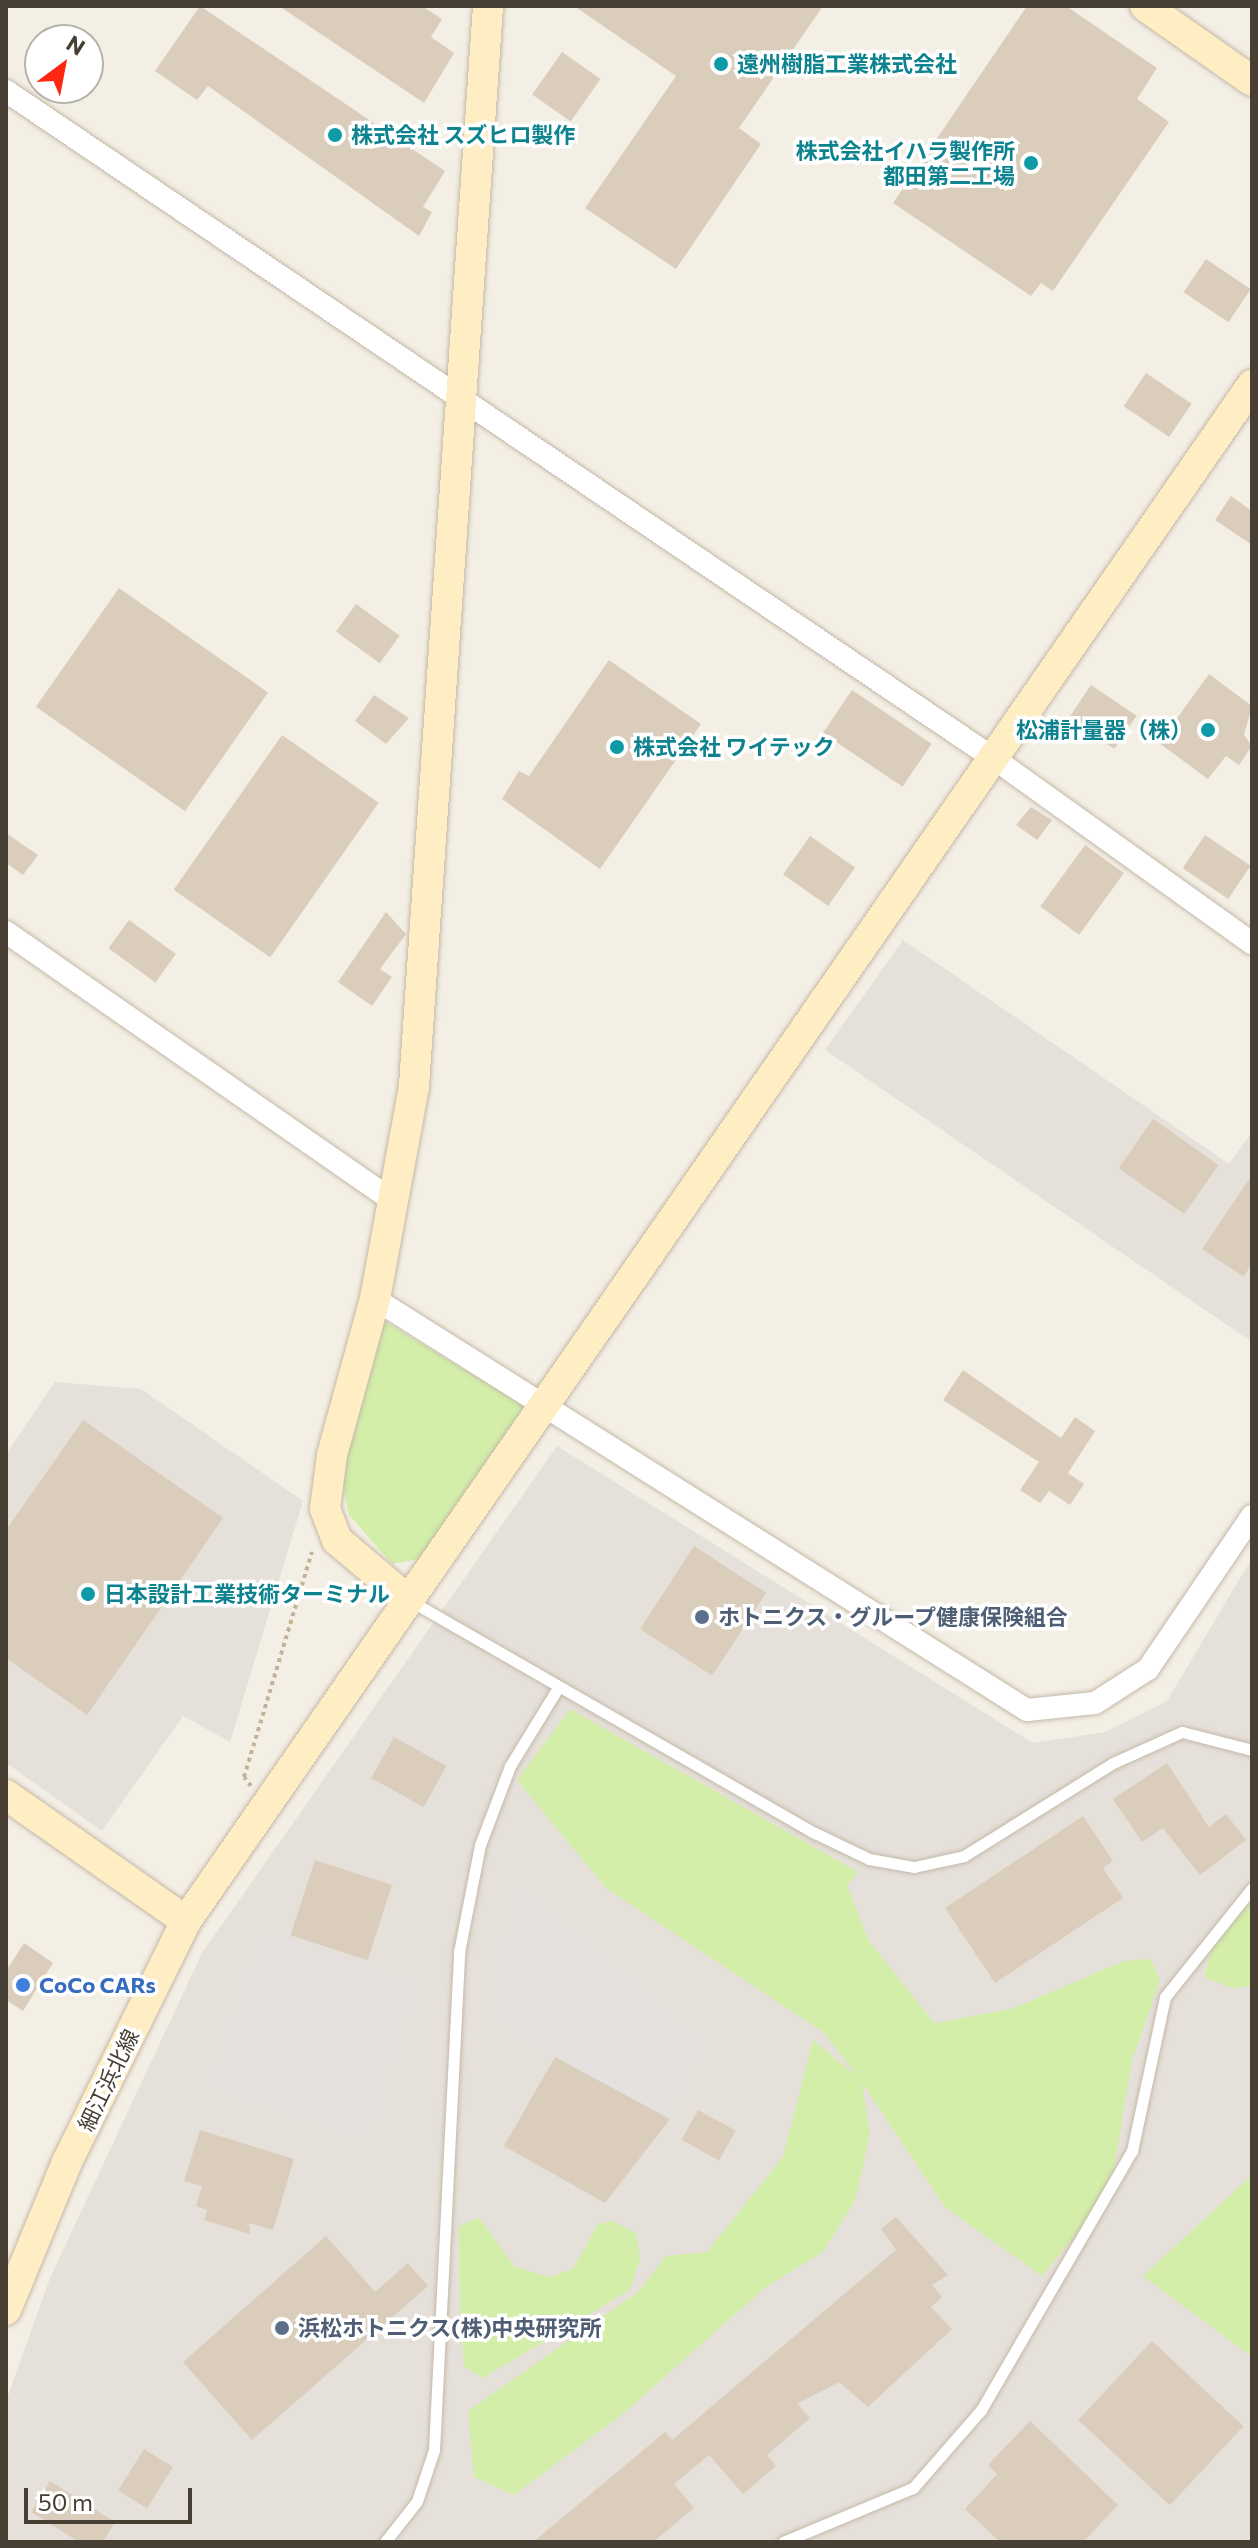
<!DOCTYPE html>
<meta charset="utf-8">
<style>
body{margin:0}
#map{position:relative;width:1258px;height:2548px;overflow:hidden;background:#f4efe5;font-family:Commissioner,"Noto Sans JP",sans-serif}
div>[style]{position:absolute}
.industrial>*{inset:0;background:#e6e0da}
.green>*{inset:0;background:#d3eea9}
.parking>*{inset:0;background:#e5e1de;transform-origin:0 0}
.building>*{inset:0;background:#dacdbc;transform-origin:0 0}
.path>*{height:4px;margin-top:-2px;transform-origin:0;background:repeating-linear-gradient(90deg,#c4b196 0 4px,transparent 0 8px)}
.roads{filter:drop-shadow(0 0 2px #c4b9a9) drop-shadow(0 0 2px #c4b9a9)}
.lane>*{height:11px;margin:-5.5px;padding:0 5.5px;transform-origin:5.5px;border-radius:5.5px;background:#fff}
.street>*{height:22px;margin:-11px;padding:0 11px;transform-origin:11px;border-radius:11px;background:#fff}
.secondary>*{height:30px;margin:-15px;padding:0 15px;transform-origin:15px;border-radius:15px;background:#ffedc4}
.dots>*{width:22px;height:22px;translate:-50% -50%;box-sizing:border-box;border:4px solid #fff;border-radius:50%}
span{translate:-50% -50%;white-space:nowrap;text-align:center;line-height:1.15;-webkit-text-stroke:7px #fff;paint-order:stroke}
.culture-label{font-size:22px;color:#0d838f;font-weight:700}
.left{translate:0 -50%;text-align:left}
.right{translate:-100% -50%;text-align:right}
.service-label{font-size:22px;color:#4e5e75;font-weight:700}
.shop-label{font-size:22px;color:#366cbe;font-weight:700}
.street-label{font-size:22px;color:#483f34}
.frame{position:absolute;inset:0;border:8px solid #483f34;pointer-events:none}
.north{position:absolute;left:24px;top:24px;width:80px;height:80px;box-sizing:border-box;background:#fff;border:2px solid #b6b2ae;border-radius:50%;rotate:32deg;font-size:22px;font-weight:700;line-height:32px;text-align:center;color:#483f34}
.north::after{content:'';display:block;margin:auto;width:28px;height:36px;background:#ff2711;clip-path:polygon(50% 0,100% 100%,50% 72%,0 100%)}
.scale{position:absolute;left:24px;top:2488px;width:168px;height:36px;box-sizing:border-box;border:4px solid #483f34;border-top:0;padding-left:10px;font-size:24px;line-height:28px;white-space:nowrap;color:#483f34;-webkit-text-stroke:6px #fff;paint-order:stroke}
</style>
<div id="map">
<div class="industrial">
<div style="clip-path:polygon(903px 940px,1229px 1164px,1252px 1132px,1252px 1342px,825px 1050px)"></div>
<div style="clip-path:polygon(55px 1382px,141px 1389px,303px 1501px,230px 1742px,183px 1716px,102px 1831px,6px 1763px,6px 1454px)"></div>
<div style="clip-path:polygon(557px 1446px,1033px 1743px,1105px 1732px,1167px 1701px,1252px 1558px,1252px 2542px,6px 2542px,6px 2401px,50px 2278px,202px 1953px)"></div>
</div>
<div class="green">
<div style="clip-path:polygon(384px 1321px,525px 1406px,425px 1558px,392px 1564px,349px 1515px,340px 1472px)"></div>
<div style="clip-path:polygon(570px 1709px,858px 1872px,847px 1885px,869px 1941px,934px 2023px,1011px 2009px,1124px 1961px,1151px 1959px,1160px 1981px,1132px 2060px,1110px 2193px,1042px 2276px,946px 2208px,862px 2083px,870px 2133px,856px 2199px,823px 2252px,766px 2287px,625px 2412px,514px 2495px,474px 2477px,468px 2411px,638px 2292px,666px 2256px,707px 2252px,783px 2157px,813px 2040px,858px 2077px,823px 2032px,606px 1888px,517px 1780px)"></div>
<div style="clip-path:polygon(1252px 1888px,1252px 1986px,1232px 1988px,1204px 1977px,1218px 1926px)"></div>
<div style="clip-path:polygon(1252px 2175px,1252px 2357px,1143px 2276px)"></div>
<div style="clip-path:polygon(479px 2218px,515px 2267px,550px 2277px,573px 2269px,598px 2224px,613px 2221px,636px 2233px,640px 2259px,630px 2290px,483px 2378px,464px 2366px,460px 2311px,459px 2226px)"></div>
</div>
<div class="parking">
<div style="clip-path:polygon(520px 1885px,704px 2042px,670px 2119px,507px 2030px,488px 2000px)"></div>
<div style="left:260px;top:1932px;width:166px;height:165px;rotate:18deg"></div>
</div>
<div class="building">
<div style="clip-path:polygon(200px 6px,445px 171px,423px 207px,432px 212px,419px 236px,208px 86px,197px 100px,155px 71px)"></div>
<div style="clip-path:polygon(279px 6px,422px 6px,442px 19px,431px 37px,454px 53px,424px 103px)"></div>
<div style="clip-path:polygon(574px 6px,823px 6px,739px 128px,761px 144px,676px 269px,585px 208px,676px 76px)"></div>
<div style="clip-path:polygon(1027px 6px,1066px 6px,1157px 68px,1137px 99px,1169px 122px,1053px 291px,1041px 283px,1031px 296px,893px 203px)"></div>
<div style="left:562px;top:52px;width:47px;height:52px;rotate:35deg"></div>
<div style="left:1206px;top:259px;width:54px;height:40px;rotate:34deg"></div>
<div style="left:1146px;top:373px;width:55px;height:40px;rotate:34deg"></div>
<div style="clip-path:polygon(1231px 496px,1252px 511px,1252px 545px,1215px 520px)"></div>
<div style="left:119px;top:588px;width:182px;height:145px;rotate:35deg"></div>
<div style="left:356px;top:604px;width:54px;height:34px;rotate:36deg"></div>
<div style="clip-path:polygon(609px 660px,701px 724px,600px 869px,502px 799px,519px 771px,529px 776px)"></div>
<div style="clip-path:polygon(1209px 674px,1252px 706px,1244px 735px,1252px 746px,1239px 765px,1226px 756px,1208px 779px,1159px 743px)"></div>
<div style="left:1091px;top:685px;width:55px;height:40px;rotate:34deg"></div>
<div style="left:852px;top:690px;width:96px;height:52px;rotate:34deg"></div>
<div style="clip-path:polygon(374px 695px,409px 718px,386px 744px,355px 721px)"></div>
<div style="left:282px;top:735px;width:118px;height:189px;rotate:35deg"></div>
<div style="clip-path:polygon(1031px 807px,1052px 820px,1037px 840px,1016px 825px)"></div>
<div style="clip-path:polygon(6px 833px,38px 855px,23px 875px,6px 863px)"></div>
<div style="left:1205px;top:835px;width:55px;height:40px;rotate:34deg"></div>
<div style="left:810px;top:836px;width:55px;height:47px;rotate:35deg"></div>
<div style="left:1085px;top:845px;width:48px;height:76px;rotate:36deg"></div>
<div style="clip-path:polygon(386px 912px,406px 934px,380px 969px,392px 977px,372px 1006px,338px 982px)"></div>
<div style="left:129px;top:920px;width:58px;height:35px;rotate:36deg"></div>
<div style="left:1153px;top:1119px;width:80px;height:60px;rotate:35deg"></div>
<div style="clip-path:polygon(1252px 1175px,1252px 1262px,1244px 1277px,1202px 1249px)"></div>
<div style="clip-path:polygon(963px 1370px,1061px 1438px,1075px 1417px,1095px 1431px,1068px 1473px,1084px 1484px,1070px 1505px,1049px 1491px,1040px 1503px,1020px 1490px,1039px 1462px,943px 1400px)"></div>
<div style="clip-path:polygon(83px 1420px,223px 1518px,87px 1715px,6px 1658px,6px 1530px)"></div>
<div style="left:694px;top:1546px;width:86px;height:99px;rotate:33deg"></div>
<div style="left:394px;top:1737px;width:60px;height:47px;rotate:29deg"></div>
<div style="clip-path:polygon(1167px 1763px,1209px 1827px,1226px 1814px,1246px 1840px,1200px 1875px,1163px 1828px,1142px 1842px,1113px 1799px)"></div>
<div style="clip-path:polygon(1083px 1816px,1113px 1861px,1103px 1868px,1123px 1898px,995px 1983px,945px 1908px)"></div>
<div style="left:315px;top:1860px;width:81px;height:79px;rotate:18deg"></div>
<div style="clip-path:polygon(24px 1943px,53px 1963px,23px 2011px,6px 2000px,6px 1971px)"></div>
<div style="clip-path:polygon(555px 2057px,670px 2119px,605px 2203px,504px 2146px)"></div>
<div style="left:698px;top:2110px;width:43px;height:34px;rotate:29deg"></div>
<div style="clip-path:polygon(200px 2130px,294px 2159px,273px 2230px,249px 2223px,250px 2234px,204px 2220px,207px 2210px,196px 2206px,202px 2186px,184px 2181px)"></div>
<div style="clip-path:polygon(896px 2217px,948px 2275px,932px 2285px,942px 2297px,931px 2307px,952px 2329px,868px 2407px,839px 2382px,797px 2404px,810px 2418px,767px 2455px,776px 2466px,743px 2494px,709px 2455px,674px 2484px,694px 2508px,653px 2542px,533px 2542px,665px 2432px,672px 2440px,896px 2250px,881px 2229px)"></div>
<div style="clip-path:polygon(326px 2236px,375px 2292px,408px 2263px,428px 2286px,252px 2440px,183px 2362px)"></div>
<div style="left:1152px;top:2341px;width:125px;height:108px;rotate:43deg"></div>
<div style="clip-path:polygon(1030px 2421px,1118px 2505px,1083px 2542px,1000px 2542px,965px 2509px,997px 2474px,988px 2465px)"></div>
<div style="left:144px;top:2449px;width:34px;height:49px;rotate:32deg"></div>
<div style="clip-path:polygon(50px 2481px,115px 2522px,103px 2542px,79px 2542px,31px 2512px)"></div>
</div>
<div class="path">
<div style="left:251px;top:1786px;width:11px;rotate:-128deg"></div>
<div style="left:244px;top:1777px;width:235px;rotate:-73.2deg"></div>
</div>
<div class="roads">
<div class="lane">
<div style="left:409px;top:1600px;width:468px;rotate:29.9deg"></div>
<div style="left:815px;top:1833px;width:60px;rotate:25.7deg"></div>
<div style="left:869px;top:1859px;width:46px;rotate:10.1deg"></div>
<div style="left:914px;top:1867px;width:51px;rotate:-12.4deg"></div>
<div style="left:964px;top:1856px;width:176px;rotate:-32deg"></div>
<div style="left:1113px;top:1763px;width:76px;rotate:-24.2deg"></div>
<div style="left:1182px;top:1732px;width:72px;rotate:14.4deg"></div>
<div style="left:385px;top:2542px;width:52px;rotate:-52deg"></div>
<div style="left:417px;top:2501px;width:54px;rotate:-71.6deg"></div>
<div style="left:434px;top:2450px;width:499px;rotate:-87.1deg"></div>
<div style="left:459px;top:1952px;width:109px;rotate:-78.9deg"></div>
<div style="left:480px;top:1845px;width:85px;rotate:-69.2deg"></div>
<div style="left:510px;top:1766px;width:88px;rotate:-58.5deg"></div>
<div style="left:783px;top:2542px;width:141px;rotate:-22.6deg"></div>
<div style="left:913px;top:2488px;width:103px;rotate:-48.9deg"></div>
<div style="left:981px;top:2410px;width:300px;rotate:-59.8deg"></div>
<div style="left:1132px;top:2151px;width:157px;rotate:-77.9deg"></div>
<div style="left:1165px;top:1997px;width:139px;rotate:-51.4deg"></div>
</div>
<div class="street">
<div style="left:6px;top:91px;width:1195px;rotate:34.05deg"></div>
<div style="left:996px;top:760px;width:315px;rotate:35.6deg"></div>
<div style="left:6px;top:932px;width:474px;rotate:34.8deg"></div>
<div style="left:375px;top:1299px;width:771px;rotate:32.23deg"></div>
<div style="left:1027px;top:1710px;width:68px;rotate:-5.9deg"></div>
<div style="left:1095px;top:1703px;width:63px;rotate:-32.7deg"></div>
<div style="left:1148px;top:1669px;width:185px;rotate:-55.8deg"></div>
</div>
<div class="secondary">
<div style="left:1145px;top:6px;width:131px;rotate:35deg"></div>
<div style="left:408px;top:1600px;width:93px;rotate:-139.8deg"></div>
<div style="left:337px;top:1540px;width:33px;rotate:-111deg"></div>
<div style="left:325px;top:1509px;width:54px;rotate:-82.6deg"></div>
<div style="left:332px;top:1455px;width:162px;rotate:-74.6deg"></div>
<div style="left:375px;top:1299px;width:217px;rotate:-79.6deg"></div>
<div style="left:414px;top:1086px;width:1083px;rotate:-86.08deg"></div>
<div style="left:6px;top:1795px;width:220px;rotate:35deg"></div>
<div style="left:6px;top:2310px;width:160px;rotate:-67.6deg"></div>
<div style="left:67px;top:2162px;width:269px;rotate:-63.7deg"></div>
<div style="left:186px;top:1921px;width:1870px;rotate:-55.24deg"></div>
</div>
</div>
<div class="dots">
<div style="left:721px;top:64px;background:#0f9aa8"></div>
<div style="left:335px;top:135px;background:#0f9aa8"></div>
<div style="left:1031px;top:163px;background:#0f9aa8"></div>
<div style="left:1208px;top:730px;background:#0f9aa8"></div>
<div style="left:617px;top:747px;background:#0f9aa8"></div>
<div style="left:88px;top:1594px;background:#0f9aa8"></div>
<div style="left:702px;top:1617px;background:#5c6f8a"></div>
<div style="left:23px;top:1985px;background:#3f7fe0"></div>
<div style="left:282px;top:2328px;background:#5c6f8a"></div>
</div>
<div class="culture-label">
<span class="left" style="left:737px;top:64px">遠州樹脂工業株式会社</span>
<span class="left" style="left:351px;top:135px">株式会社 スズヒロ製作</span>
<span class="right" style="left:1015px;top:163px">株式会社イハラ製作所<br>都田第二工場</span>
<span class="right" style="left:1192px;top:730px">松浦計量器（株）</span>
<span class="left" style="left:633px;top:747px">株式会社 ワイテック</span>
<span class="left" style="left:104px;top:1594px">日本設計工業技術ターミナル</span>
</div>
<div class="service-label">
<span class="left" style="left:718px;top:1617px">ホトニクス・グループ健康保険組合</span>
<span class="left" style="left:298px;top:2328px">浜松ホトニクス(株)中央研究所</span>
</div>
<div class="shop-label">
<span class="left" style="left:39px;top:1985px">CoCo CARs</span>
</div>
<div class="street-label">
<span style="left:108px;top:2080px;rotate:-64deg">細江浜北線</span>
</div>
<div class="frame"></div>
<div class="north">N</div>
<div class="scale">50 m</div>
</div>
